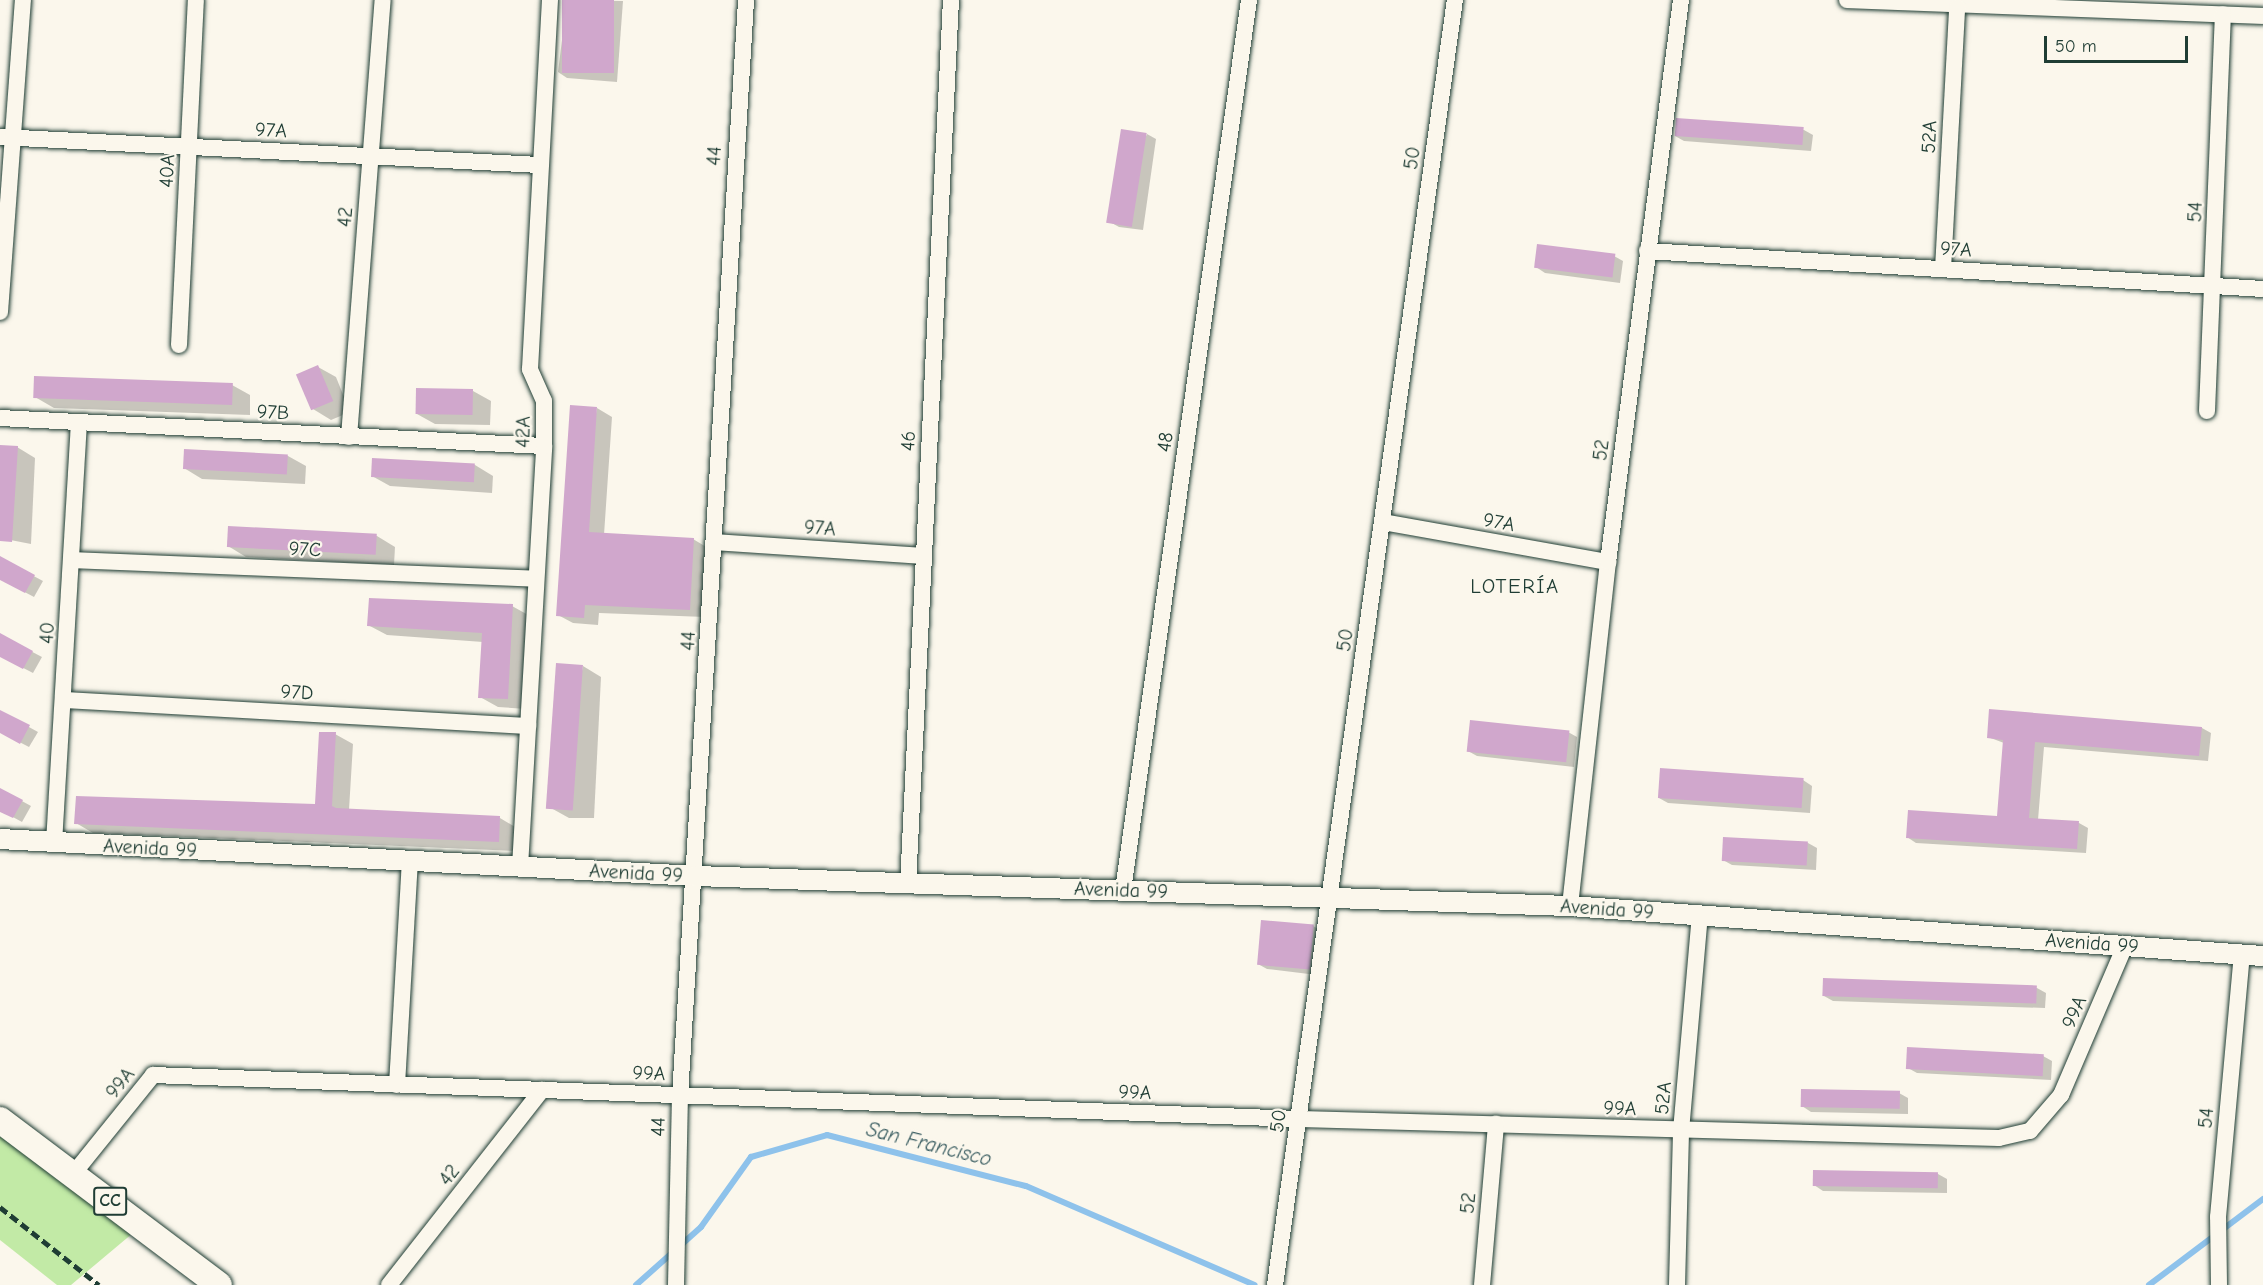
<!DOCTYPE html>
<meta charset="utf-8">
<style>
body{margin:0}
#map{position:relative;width:2263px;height:1285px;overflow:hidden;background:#fbf7ec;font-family:"Comic Neue",sans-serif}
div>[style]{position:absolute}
.green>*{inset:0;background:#c2eaa6}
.shadow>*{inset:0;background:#0003}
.stream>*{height:6px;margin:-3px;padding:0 3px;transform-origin:3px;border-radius:3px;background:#8ec2eb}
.building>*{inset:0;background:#d0a7cc;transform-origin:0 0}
.roads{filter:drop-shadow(0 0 2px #1f3d34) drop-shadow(0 0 2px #1f3d34)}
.minor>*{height:16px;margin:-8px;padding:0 8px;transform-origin:8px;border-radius:8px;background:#fbf7ec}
.tertiary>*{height:20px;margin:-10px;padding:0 10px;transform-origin:10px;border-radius:10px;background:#fbf7ec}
.primary>*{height:26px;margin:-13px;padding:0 13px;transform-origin:13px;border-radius:13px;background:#fbf7ec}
.rail>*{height:4.5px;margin-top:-2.25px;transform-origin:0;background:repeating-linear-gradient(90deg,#1f3d34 0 9px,transparent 0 13.5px)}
span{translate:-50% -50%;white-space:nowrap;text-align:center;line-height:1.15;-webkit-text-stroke:4.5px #fbf7ec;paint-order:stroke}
.shield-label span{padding:2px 4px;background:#fbf7ec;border:2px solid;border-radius:4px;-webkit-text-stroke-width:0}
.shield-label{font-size:18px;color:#1f3d34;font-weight:700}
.street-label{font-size:20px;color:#1f3d34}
.neighbourhood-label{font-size:21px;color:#1f3d34;letter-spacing:1.5px}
.water-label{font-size:21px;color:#3b5e62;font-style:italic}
.scale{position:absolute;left:2044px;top:36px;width:144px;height:27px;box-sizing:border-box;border:3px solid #1f3d34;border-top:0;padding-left:8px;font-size:18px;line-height:21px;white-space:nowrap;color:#1f3d34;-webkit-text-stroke:4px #fbf7ec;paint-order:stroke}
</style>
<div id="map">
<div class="green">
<div style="clip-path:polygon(0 1133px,133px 1233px,71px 1285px,57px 1285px,0 1240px)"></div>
</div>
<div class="shadow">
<div style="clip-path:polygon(567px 0,623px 1px,617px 82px,567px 78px,558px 72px)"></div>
<div style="clip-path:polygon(1804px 130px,1813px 135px,1811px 151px,1684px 141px,1675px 136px)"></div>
<div style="clip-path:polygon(1147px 134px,1156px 139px,1143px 230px,1119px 227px,1110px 222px)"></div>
<div style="clip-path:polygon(1614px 256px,1623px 261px,1620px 283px,1545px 273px,1536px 267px)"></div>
<div style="clip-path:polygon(318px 367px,336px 377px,350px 412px,331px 420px,313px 409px)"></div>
<div style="clip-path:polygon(232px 385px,250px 395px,250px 415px,54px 408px,35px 397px)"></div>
<div style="clip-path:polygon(473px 391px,491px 401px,490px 425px,435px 424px,417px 414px)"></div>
<div style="clip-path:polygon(597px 408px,612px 417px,604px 535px,693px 539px,708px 548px,705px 617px,599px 613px,598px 625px,573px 623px,558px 615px)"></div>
<div style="clip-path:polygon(0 446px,17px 447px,35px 458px,31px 544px,0 538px)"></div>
<div style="clip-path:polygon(185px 450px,288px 456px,306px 466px,305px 484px,202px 479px,184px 468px)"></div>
<div style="clip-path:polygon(475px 465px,493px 476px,492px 493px,390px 486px,372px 476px)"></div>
<div style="clip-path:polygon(229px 528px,377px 536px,395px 547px,394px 565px,246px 557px,228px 546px)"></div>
<div style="clip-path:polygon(0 558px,43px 581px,34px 597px,0 579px)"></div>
<div style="clip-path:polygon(512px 606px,530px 616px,526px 709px,498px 707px,480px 697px,483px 642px,387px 635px,368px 625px)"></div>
<div style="clip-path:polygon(0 635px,42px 657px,33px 673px,0 656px)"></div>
<div style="clip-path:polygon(583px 666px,601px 677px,594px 818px,569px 818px,551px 808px)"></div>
<div style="clip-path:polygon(0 711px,38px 732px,29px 747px,0 732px)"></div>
<div style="clip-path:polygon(2202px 728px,2211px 733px,2208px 761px,2044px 747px,2038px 820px,2079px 823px,2088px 828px,2086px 853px,1916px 843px,1907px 837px,1998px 817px,2004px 743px,1988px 737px)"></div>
<div style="clip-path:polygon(1568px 732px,1577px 737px,1574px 767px,1477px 756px,1468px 751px)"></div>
<div style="clip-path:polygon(335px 734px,353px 744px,349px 810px,500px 818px,517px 828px,516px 851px,93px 833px,76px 823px,317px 806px)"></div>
<div style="clip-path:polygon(1803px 780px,1812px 786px,1810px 813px,1668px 803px,1659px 798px)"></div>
<div style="clip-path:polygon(0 789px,31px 806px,22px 822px,0 810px)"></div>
<div style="clip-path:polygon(1808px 843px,1817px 848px,1816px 870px,1732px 865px,1723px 860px)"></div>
<div style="clip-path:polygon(1313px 926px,1322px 931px,1317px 975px,1267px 969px,1258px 964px)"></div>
<div style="clip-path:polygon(2037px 988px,2046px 993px,2045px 1008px,1833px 1001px,1824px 996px)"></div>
<div style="clip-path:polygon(2043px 1056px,2052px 1061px,2051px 1080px,1917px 1073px,1908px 1068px)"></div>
<div style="clip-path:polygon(1899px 1093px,1908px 1098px,1908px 1114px,1811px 1112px,1802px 1106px)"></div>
<div style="clip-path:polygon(1938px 1174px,1947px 1179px,1947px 1193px,1823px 1191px,1814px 1185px)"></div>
</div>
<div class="stream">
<div style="left:681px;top:1245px;width:27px;rotate:-42deg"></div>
<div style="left:701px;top:1227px;width:86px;rotate:-54.5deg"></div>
<div style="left:751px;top:1157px;width:79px;rotate:-16.1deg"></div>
<div style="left:827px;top:1135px;width:205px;rotate:14.4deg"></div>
<div style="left:1026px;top:1186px;width:249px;rotate:23.4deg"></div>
<div style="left:636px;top:1285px;width:50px;rotate:-41.7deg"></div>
<div style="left:2149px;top:1285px;width:143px;rotate:-37deg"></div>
</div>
<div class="building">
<div style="left:562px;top:0;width:52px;height:73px"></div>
<div style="left:1676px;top:118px;width:128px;height:18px;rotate:4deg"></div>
<div style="left:1121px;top:129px;width:26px;height:95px;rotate:9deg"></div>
<div style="left:1537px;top:244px;width:79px;height:24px;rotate:7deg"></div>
<div style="left:318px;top:365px;width:39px;height:24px;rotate:67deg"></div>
<div style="left:34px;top:376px;width:199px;height:22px;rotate:2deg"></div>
<div style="left:416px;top:388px;width:57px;height:26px;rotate:1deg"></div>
<div style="clip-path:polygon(570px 405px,597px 407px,589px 532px,694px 538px,690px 610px,585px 605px,584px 618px,556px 616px)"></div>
<div style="clip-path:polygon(0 445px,18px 446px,12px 542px,0 541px)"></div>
<div style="left:184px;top:449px;width:104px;height:20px;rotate:3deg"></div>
<div style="left:372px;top:458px;width:103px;height:19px;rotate:3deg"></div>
<div style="left:228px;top:526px;width:149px;height:21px;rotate:3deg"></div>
<div style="clip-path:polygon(0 556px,35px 575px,25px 593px,0 580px)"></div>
<div style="clip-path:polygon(369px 598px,513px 604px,508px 699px,478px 698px,482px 633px,367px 626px)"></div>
<div style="clip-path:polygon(0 633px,33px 651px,23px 669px,0 657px)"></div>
<div style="left:556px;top:663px;width:27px;height:146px;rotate:4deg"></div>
<div style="clip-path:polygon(1989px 709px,2202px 727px,2199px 756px,2035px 742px,2029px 818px,2079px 821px,2077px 849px,1906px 838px,1908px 810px,1997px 816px,2003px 740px,1987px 738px)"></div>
<div style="clip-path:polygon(0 710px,30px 725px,20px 744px,0 733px)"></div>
<div style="left:1470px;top:720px;width:100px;height:32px;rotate:6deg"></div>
<div style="clip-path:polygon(319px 732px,336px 732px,332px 806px,336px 808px,500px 816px,499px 842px,74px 824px,76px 796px,315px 804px)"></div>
<div style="left:1660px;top:768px;width:144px;height:30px;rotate:4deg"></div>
<div style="clip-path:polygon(0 788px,23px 800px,13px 818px,0 812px)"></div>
<div style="left:1723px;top:837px;width:85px;height:24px;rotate:3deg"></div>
<div style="left:1261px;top:920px;width:53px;height:45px;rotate:5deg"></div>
<div style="left:1823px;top:978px;width:214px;height:18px;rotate:2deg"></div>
<div style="left:1907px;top:1047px;width:137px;height:22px;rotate:3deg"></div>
<div style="left:1801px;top:1089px;width:99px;height:18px;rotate:1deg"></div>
<div style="left:1813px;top:1170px;width:125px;height:16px;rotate:1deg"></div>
</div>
<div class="roads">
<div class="minor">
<div style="left:1847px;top:0;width:416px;rotate:2.2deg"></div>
<div style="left:0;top:137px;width:540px;rotate:2.97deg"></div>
<div style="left:1647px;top:251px;width:617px;rotate:3.53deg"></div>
<div style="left:1943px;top:269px;width:262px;rotate:-86.9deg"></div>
<div style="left:0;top:312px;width:313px;rotate:-85.8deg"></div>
<div style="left:179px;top:345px;width:345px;rotate:-87.2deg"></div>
<div style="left:2207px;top:411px;width:397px;rotate:-87.7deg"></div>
<div style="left:0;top:418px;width:545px;rotate:2.95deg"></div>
<div style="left:349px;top:437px;width:438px;rotate:-85.6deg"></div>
<div style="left:1383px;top:522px;width:229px;rotate:10.1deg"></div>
<div style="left:714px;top:542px;width:210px;rotate:3.8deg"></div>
<div style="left:72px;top:560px;width:463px;rotate:2.3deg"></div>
<div style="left:64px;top:700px;width:465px;rotate:3.2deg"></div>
<div style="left:54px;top:843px;width:420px;rotate:-86.6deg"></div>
<div style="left:520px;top:867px;width:422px;rotate:-86.7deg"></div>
<div style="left:544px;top:446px;width:45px;rotate:-90deg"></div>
<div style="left:544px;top:401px;width:35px;rotate:-114deg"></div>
<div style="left:530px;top:369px;width:370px;rotate:-86.9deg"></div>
<div style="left:908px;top:885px;width:886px;rotate:-87.22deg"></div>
<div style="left:1123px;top:890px;width:899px;rotate:-81.94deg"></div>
<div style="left:1570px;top:906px;width:346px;rotate:-83.7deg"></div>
<div style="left:1608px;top:562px;width:567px;rotate:-82.6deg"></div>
<div style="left:397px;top:1085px;width:223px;rotate:-86.7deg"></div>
<div style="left:74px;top:1173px;width:126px;rotate:-51.1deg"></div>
<div style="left:153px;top:1075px;width:1148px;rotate:2.2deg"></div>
<div style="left:1300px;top:1119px;width:699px;rotate:1.56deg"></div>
<div style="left:1999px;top:1138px;width:32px;rotate:-13deg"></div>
<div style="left:2030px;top:1131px;width:48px;rotate:-49.3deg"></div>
<div style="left:2061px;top:1095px;width:162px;rotate:-66.8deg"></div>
<div style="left:389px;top:1285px;width:248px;rotate:-51.9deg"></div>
<div style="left:676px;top:1285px;width:189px;rotate:-88.8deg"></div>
<div style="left:680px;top:1096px;width:1098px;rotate:-86.55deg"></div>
<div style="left:1275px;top:1285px;width:1298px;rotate:-82.03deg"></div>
<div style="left:1482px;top:1285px;width:162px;rotate:-85deg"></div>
<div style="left:1677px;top:1285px;width:154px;rotate:-88.5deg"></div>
<div style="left:1681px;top:1131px;width:217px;rotate:-85deg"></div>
<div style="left:2219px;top:1285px;width:68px;rotate:-90.8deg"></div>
<div style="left:2218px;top:1217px;width:264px;rotate:-84.8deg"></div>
</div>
<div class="tertiary">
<div style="left:0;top:839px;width:697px;rotate:3.04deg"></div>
<div style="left:696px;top:876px;width:875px;rotate:1.97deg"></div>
<div style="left:1570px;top:906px;width:695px;rotate:4.13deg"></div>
</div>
<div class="primary">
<div style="left:0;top:1120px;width:274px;rotate:37deg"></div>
</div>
</div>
<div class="rail">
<div style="left:0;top:1207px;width:126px;rotate:38.2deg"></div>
</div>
<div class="shield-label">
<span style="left:110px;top:1201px">CC</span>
</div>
<div class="street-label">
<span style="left:271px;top:130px;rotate:3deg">97A</span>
<span style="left:1929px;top:137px;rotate:-87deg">52A</span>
<span style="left:714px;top:156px;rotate:-86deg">44</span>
<span style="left:1412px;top:158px;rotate:-82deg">50</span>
<span style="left:167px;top:171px;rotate:-87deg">40A</span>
<span style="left:2195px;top:212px;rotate:-88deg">54</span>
<span style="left:345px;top:217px;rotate:-85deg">42</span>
<span style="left:1956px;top:249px;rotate:4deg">97A</span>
<span style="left:273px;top:412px;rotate:3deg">97B</span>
<span style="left:523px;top:432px;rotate:-89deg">42A</span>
<span style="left:908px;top:441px;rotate:-87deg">46</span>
<span style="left:1165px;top:442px;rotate:-82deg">48</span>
<span style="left:1601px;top:450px;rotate:-83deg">52</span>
<span style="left:1499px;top:522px;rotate:10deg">97A</span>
<span style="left:820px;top:528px;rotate:4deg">97A</span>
<span style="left:305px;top:549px;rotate:3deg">97C</span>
<span style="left:47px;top:633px;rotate:-87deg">40</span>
<span style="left:1345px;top:640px;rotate:-82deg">50</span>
<span style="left:688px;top:641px;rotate:-87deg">44</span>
<span style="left:297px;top:692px;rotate:3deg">97D</span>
<span style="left:150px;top:848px;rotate:3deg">Avenida 99</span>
<span style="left:636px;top:873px;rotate:3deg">Avenida 99</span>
<span style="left:1121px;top:890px;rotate:2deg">Avenida 99</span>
<span style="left:1607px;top:909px;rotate:4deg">Avenida 99</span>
<span style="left:2092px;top:943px;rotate:4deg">Avenida 99</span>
<span style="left:2074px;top:1012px;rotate:-66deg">99A</span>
<span style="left:649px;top:1073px;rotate:2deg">99A</span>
<span style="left:120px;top:1083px;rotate:-51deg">99A</span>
<span style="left:1135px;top:1092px;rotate:2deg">99A</span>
<span style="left:1663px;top:1098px;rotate:-85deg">52A</span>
<span style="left:1620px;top:1108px;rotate:2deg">99A</span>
<span style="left:2206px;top:1118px;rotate:-85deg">54</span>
<span style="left:1278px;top:1121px;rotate:-82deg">50</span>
<span style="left:658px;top:1127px;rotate:-89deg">44</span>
<span style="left:449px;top:1175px;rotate:-52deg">42</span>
<span style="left:1468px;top:1203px;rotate:-85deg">52</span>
</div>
<div class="neighbourhood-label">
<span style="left:1515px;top:586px">LOTERÍA</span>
</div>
<div class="water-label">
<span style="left:929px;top:1144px;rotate:14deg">San Francisco</span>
</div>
<div class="scale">50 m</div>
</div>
